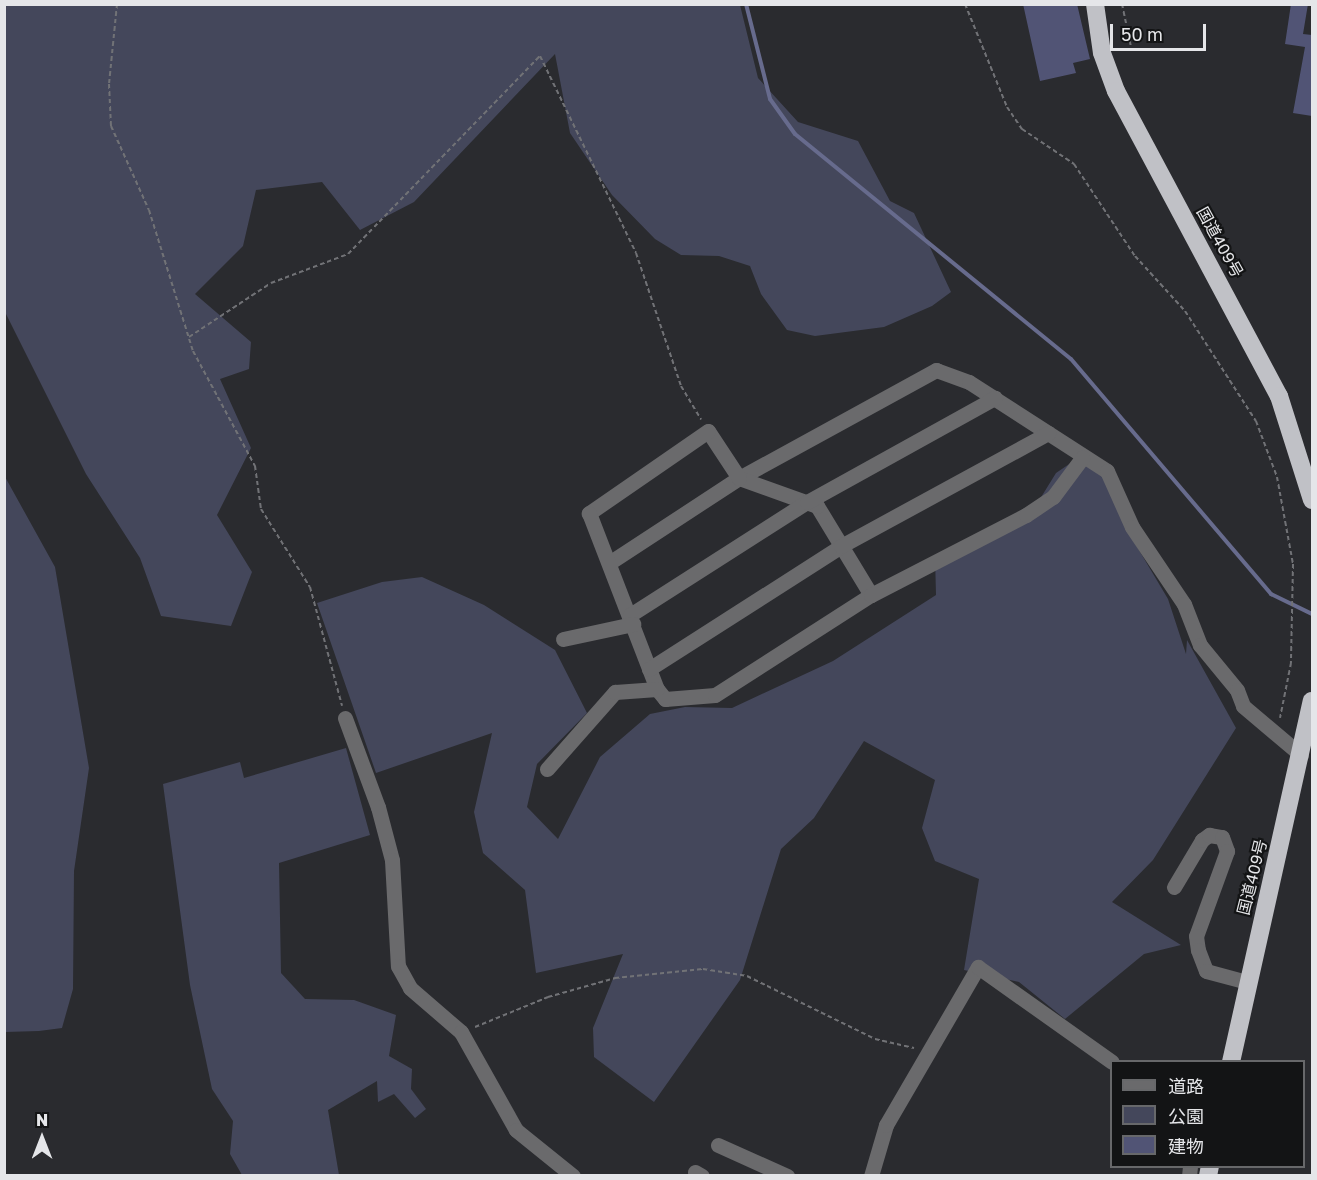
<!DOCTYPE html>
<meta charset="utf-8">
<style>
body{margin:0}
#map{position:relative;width:1317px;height:1180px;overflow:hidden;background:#2a2b2f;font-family:"Golos Text","Noto Sans JP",sans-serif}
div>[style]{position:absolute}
.green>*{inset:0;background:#44475b}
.stream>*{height:4px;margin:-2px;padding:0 2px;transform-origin:2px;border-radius:2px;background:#676b8d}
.building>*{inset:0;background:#515475}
.path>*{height:2px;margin-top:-1px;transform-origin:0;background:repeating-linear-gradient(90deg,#717276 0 4.5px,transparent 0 7.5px)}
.minor>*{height:15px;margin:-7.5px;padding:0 7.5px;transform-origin:7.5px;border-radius:7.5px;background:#6a6a6c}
.highway>*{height:18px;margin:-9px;padding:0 9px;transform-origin:9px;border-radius:9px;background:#c0c1c6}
span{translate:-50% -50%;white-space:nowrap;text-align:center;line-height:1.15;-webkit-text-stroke:4.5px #131415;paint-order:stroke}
.street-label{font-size:16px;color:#e5e6e9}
.frame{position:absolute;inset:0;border:6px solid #e5e6e9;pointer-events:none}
.legend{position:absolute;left:1110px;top:1060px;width:195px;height:108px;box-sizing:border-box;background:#131415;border:2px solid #67686a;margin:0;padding:8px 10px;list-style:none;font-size:18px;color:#e5e6e9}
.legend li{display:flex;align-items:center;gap:12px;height:30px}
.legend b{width:30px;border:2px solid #67686a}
.north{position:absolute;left:12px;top:1108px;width:60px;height:60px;-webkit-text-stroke:4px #131415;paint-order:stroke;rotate:0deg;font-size:16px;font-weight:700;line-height:24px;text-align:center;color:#e5e6e9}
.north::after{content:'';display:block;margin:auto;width:21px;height:27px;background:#e5e6e9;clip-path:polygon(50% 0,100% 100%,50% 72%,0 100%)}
.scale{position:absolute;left:1110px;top:24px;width:96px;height:27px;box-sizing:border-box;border:3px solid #e5e6e9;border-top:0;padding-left:8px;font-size:18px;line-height:21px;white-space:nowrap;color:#e5e6e9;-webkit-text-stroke:4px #131415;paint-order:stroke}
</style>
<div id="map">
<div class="green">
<div style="clip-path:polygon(5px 4px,740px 5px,758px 78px,798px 122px,858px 141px,890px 201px,914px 213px,951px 292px,932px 306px,884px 327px,815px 336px,787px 330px,761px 294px,750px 266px,719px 256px,681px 255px,655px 239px,612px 195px,570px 133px,555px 54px,414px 202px,360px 230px,322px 182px,256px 190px,243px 246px,195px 294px,251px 342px,249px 369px,220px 379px,251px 448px,217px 515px,252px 572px,231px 626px,161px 616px,140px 558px,86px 474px,5px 312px)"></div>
<div style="clip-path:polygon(1081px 456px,1100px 469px,1130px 535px,1168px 599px,1186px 654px,1187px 640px,1236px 728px,1153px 860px,1112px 902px,1181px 945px,1144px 954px,1065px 1019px,1019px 982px,964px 970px,979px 879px,935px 861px,922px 828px,935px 780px,864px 741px,814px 818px,781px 849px,740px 980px,654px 1102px,594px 1057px,593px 1028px,623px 954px,536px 973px,525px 890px,483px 853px,474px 812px,492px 733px,376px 773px,317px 603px,382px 582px,422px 577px,484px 605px,555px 650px,587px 713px,537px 764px,527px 807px,558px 839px,600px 757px,650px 714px,685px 707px,732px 708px,833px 661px,936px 595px,935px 557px,1035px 507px,1056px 473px)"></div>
<div style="clip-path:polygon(4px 475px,55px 567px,89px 768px,74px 871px,73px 989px,62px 1028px,39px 1031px,5px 1032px)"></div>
<div style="clip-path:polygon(346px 748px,370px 835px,279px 863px,281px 973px,305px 999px,354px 1000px,396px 1015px,389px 1056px,412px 1069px,411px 1089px,426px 1109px,415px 1118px,394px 1094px,378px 1102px,377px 1081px,328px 1110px,339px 1175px,242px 1175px,230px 1154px,233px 1121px,212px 1089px,190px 985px,163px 784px,240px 762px,244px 778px)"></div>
</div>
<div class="stream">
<div style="left:746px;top:4px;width:98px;rotate:75.8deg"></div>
<div style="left:770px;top:99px;width:43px;rotate:54.5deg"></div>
<div style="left:795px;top:134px;width:356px;rotate:39.2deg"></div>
<div style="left:1071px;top:359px;width:309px;rotate:49.6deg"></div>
<div style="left:1271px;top:594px;width:46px;rotate:26deg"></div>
</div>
<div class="building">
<div style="clip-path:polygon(1023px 4px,1077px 4px,1090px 59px,1073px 63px,1076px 73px,1040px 81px)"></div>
<div style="clip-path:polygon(1291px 4px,1308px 4px,1303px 34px,1312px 35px,1312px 116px,1293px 113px,1305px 47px,1285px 44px)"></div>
</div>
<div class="path">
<div style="left:117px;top:4px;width:80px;rotate:95.7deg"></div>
<div style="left:109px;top:84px;width:42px;rotate:87.3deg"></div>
<div style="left:111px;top:126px;width:92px;rotate:65.7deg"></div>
<div style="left:149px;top:210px;width:148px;rotate:72.7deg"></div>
<div style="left:193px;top:351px;width:131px;rotate:61.7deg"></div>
<div style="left:255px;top:466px;width:43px;rotate:82.1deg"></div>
<div style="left:261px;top:509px;width:92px;rotate:57.9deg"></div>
<div style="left:310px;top:587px;width:123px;rotate:74.9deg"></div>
<div style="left:965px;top:4px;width:111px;rotate:67.8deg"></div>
<div style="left:1007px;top:107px;width:27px;rotate:56deg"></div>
<div style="left:1022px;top:129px;width:63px;rotate:33.9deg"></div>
<div style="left:1074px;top:164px;width:110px;rotate:56.5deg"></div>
<div style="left:1135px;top:256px;width:74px;rotate:47.7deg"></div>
<div style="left:1185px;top:311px;width:131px;rotate:57.2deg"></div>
<div style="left:1256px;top:421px;width:60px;rotate:69.4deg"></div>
<div style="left:1277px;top:477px;width:88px;rotate:79.6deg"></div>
<div style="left:1293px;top:564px;width:99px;rotate:91.2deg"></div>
<div style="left:1291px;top:663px;width:56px;rotate:101.3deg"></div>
<div style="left:1122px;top:4px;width:44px;rotate:78.2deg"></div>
<div style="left:189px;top:337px;width:98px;rotate:-33.4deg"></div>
<div style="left:271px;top:283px;width:82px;rotate:-20.6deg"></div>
<div style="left:348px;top:254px;width:276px;rotate:-45.9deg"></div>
<div style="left:540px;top:56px;width:219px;rotate:64deg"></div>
<div style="left:636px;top:253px;width:140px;rotate:71.3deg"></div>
<div style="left:681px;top:386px;width:39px;rotate:59deg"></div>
<div style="left:475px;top:1027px;width:79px;rotate:-22.3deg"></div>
<div style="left:548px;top:997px;width:70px;rotate:-15.8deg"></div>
<div style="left:615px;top:978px;width:88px;rotate:-5.8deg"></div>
<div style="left:703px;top:969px;width:45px;rotate:9deg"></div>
<div style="left:747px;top:976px;width:143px;rotate:26.2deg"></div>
<div style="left:875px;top:1039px;width:40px;rotate:13deg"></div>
</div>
<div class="minor">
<div style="left:609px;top:563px;width:155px;rotate:-33.2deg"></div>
<div style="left:739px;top:478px;width:225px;rotate:-28.7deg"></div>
<div style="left:936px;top:370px;width:35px;rotate:20deg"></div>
<div style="left:969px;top:382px;width:164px;rotate:32.8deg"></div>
<div style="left:1107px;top:471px;width:61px;rotate:65.9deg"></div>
<div style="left:1132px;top:527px;width:93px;rotate:56deg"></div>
<div style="left:1184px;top:604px;width:44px;rotate:68.7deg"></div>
<div style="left:1200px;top:645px;width:58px;rotate:50.6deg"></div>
<div style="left:1237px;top:690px;width:17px;rotate:69deg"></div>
<div style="left:1243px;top:706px;width:76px;rotate:40.2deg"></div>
<div style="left:871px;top:595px;width:104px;rotate:-121.2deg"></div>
<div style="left:817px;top:506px;width:83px;rotate:-160.3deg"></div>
<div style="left:739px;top:478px;width:56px;rotate:-123.4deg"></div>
<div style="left:708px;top:431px;width:145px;rotate:145.4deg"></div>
<div style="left:589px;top:513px;width:189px;rotate:68.9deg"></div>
<div style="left:657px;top:689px;width:13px;rotate:51deg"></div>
<div style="left:665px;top:699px;width:50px;rotate:-4.6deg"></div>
<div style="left:715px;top:695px;width:185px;rotate:-32.7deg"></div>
<div style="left:871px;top:595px;width:174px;rotate:-27.3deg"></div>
<div style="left:1026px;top:515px;width:32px;rotate:-34deg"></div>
<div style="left:1053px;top:497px;width:49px;rotate:-53.4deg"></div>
<div style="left:630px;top:615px;width:210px;rotate:-32.6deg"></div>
<div style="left:807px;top:502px;width:215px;rotate:-29deg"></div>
<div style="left:563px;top:639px;width:72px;rotate:-12.1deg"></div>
<div style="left:649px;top:669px;width:228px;rotate:-32.6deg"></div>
<div style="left:841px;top:546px;width:236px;rotate:-28.6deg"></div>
<div style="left:345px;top:718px;width:95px;rotate:69.7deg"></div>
<div style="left:378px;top:807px;width:55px;rotate:75.2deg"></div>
<div style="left:392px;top:860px;width:106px;rotate:86.8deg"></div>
<div style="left:398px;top:966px;width:25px;rotate:61deg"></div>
<div style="left:410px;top:988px;width:67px;rotate:40.8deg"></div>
<div style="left:461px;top:1032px;width:112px;rotate:60.7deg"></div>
<div style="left:516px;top:1130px;width:73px;rotate:38.9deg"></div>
<div style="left:547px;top:769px;width:103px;rotate:-48.6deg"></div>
<div style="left:615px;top:692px;width:42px;rotate:-4.1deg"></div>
<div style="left:1174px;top:887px;width:55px;rotate:-59.2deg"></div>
<div style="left:1202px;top:840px;width:9px;rotate:-36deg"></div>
<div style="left:1209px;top:835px;width:13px;rotate:9deg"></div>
<div style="left:1222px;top:837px;width:15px;rotate:70deg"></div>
<div style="left:1227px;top:851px;width:90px;rotate:110deg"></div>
<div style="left:1196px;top:936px;width:14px;rotate:82deg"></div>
<div style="left:1198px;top:950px;width:22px;rotate:69deg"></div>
<div style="left:1206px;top:971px;width:42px;rotate:15deg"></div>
<div style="left:718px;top:1145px;width:76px;rotate:24.2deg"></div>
<div style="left:695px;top:1172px;width:8px;rotate:30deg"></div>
<div style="left:871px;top:1176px;width:53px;rotate:-73.6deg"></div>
<div style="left:886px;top:1125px;width:183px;rotate:-59.8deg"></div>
<div style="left:978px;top:967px;width:164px;rotate:35.3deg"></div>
<div style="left:1189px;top:1176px;width:10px;rotate:-84deg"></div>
</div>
<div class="highway">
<div style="left:1095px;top:4px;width:49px;rotate:81.9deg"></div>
<div style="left:1102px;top:53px;width:40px;rotate:69.8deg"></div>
<div style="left:1116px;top:91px;width:346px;rotate:61.9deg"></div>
<div style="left:1279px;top:396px;width:109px;rotate:72.4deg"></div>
<div style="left:1231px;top:1062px;width:370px;rotate:-77.4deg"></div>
<div style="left:1208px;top:1176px;width:10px;rotate:-79deg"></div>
</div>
<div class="street-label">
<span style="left:1220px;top:242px;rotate:61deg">国道409号</span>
<span style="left:1252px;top:877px;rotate:-76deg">国道409号</span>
</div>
<div class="frame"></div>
<ul class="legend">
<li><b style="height:8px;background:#6a6a6c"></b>道路</li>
<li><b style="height:16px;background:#44475b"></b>公園</li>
<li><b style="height:16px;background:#515475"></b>建物</li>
</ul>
<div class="north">N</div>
<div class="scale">50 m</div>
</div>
